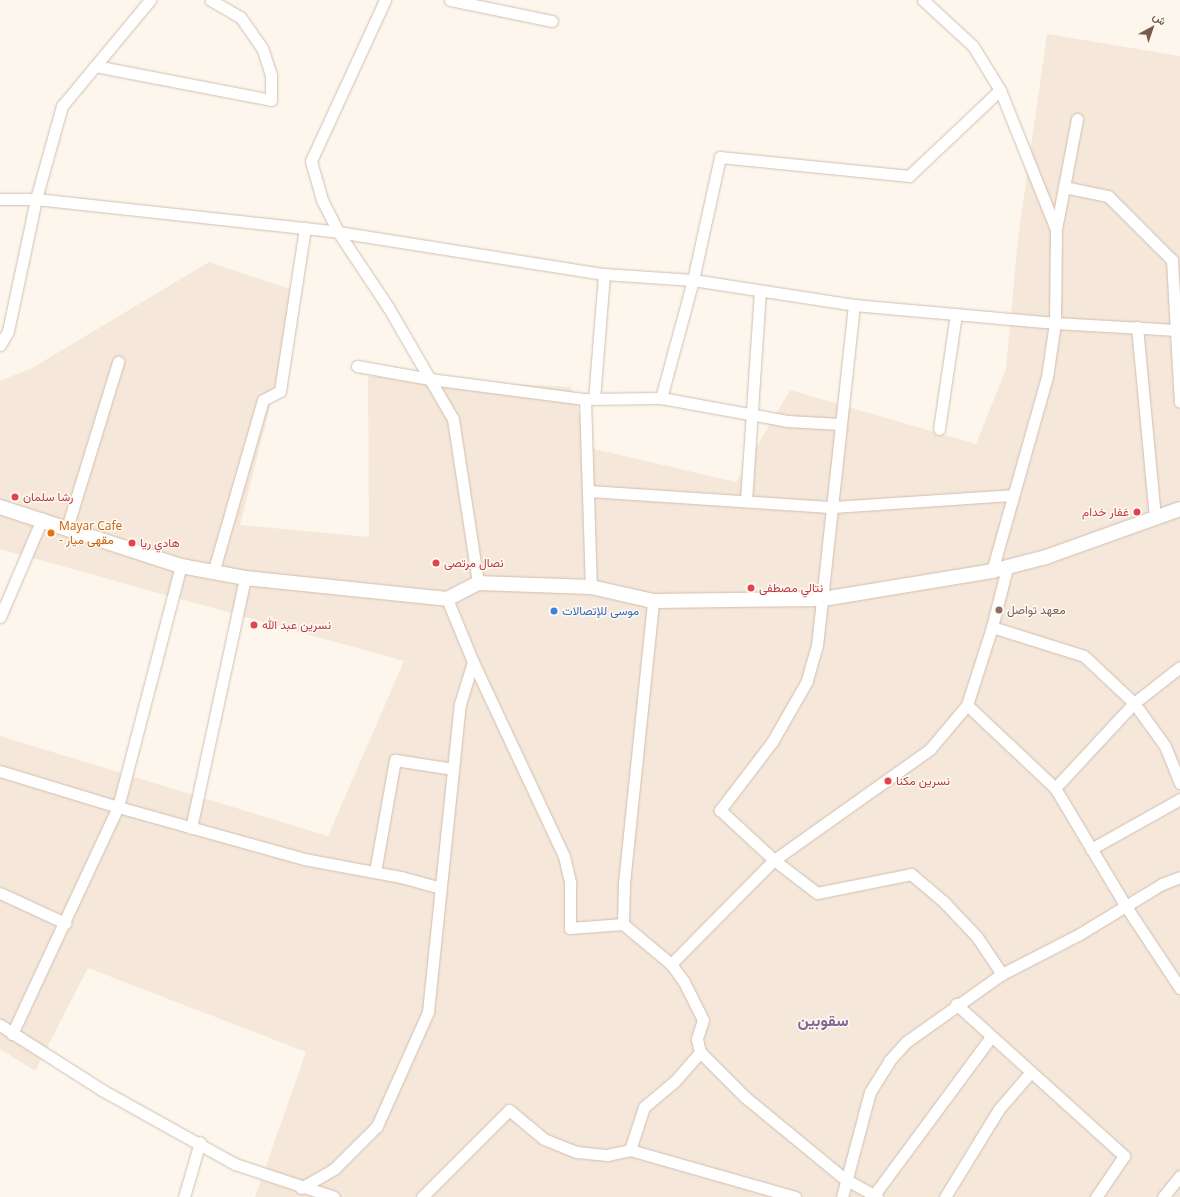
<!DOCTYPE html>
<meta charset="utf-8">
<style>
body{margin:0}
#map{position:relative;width:1180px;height:1197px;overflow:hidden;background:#fdf6ec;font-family:"Open Sans",Vazirmatn,sans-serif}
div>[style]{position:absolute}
.residential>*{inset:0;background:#f5e8da}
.roads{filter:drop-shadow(0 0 1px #d1beb0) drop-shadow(0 0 1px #d1beb0)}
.minor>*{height:11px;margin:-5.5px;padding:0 5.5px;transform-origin:5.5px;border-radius:5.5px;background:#fff}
.tertiary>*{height:14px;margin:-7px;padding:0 7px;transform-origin:7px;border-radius:7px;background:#fff}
.dots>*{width:11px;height:11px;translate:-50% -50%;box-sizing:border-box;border:2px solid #fffaf3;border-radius:50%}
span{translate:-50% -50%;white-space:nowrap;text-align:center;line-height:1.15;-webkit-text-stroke:3px #fffaf3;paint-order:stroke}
.health-label{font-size:12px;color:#be3a42}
.left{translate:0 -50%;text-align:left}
.right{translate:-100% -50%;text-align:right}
.food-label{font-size:12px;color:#c56008}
.education-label{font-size:12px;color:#785e54}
.shop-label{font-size:12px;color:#366cbe}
.district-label{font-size:16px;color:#846695;font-weight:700}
.north{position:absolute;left:1132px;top:8px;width:40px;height:40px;-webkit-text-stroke:3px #fffaf3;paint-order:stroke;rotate:40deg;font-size:11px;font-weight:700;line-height:16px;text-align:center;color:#7a5c4d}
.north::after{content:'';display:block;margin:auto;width:14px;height:18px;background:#7a5c4d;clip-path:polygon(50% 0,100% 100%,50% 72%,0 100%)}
</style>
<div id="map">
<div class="residential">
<div style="clip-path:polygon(1047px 34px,1180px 56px,1180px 1197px,255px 1197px,306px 1052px,88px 968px,35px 1071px,0 1049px,0 736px,328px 836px,404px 661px,0 549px,0 381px,32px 368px,209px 262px,299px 292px,240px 525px,369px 537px,368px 376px,571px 387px,590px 448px,736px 482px,790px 390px,976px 444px,1006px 369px,1018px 238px)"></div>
</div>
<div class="roads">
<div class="minor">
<div style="left:385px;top:0;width:177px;rotate:114.7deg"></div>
<div style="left:311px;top:161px;width:41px;rotate:74.2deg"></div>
<div style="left:322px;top:200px;width:36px;rotate:63deg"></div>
<div style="left:338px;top:232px;width:90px;rotate:56.3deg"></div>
<div style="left:388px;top:307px;width:129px;rotate:59.9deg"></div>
<div style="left:453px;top:419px;width:166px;rotate:81.3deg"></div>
<div style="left:450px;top:0;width:104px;rotate:11.6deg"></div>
<div style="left:923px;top:0;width:68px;rotate:42.6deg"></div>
<div style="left:973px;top:46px;width:52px;rotate:58.5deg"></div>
<div style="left:1000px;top:90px;width:150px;rotate:68.1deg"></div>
<div style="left:95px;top:66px;width:179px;rotate:10.9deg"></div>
<div style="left:271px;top:100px;width:25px;rotate:-90deg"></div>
<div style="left:271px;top:75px;width:28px;rotate:-108deg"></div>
<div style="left:262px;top:48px;width:38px;rotate:-125deg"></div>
<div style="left:240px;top:17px;width:34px;rotate:-150deg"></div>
<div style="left:1064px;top:187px;width:45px;rotate:11.6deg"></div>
<div style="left:1108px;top:196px;width:91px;rotate:45deg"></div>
<div style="left:1172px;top:260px;width:142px;rotate:86.8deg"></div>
<div style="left:0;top:199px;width:36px"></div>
<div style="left:36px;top:199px;width:304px;rotate:6.2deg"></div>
<div style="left:338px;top:232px;width:269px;rotate:9deg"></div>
<div style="left:604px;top:274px;width:89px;rotate:3.9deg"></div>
<div style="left:693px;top:280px;width:163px;rotate:8.8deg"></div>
<div style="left:854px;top:305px;width:202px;rotate:5.1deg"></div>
<div style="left:1055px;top:323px;width:122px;rotate:3.3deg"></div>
<div style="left:854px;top:305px;width:342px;rotate:96.2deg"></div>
<div style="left:817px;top:645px;width:37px;rotate:106deg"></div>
<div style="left:807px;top:681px;width:70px;rotate:119.8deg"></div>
<div style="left:772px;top:742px;width:86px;rotate:127.4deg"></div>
<div style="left:720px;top:810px;width:74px;rotate:42.8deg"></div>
<div style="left:774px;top:860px;width:54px;rotate:37.5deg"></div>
<div style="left:817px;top:893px;width:96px;rotate:-11.4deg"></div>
<div style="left:911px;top:874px;width:42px;rotate:40.2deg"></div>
<div style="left:943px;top:901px;width:50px;rotate:46.6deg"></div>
<div style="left:977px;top:937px;width:45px;rotate:56deg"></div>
<div style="left:1137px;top:327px;width:192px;rotate:84.6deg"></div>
<div style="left:0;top:345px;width:16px;rotate:-60deg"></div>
<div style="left:8px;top:331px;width:135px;rotate:-78deg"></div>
<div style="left:36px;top:199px;width:97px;rotate:-74.4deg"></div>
<div style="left:62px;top:106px;width:138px;rotate:-50.3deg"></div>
<div style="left:357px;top:366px;width:74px;rotate:10.1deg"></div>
<div style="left:430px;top:379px;width:156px;rotate:7.4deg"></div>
<div style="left:585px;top:399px;width:76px;rotate:-0.8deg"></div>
<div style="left:661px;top:398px;width:128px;rotate:10.3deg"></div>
<div style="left:787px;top:421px;width:53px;rotate:3.2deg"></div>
<div style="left:661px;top:398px;width:122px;rotate:-74.8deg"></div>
<div style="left:693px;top:280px;width:126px;rotate:-77.6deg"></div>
<div style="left:720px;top:157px;width:190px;rotate:5.7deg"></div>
<div style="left:909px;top:176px;width:125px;rotate:-43.4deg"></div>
<div style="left:585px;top:399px;width:188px;rotate:88.2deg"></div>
<div style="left:594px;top:399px;width:125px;rotate:-85.4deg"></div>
<div style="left:939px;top:429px;width:116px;rotate:-81.6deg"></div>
<div style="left:589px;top:491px;width:245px;rotate:3.8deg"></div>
<div style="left:833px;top:507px;width:179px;rotate:-3.8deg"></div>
<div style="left:746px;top:501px;width:210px;rotate:-86.2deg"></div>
<div style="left:67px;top:528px;width:174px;rotate:-72.9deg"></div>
<div style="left:992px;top:571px;width:202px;rotate:-74.2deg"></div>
<div style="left:1047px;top:377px;width:55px;rotate:-81.6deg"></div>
<div style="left:1055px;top:323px;width:94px;rotate:-89.4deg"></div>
<div style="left:1056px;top:229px;width:112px;rotate:-79.2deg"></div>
<div style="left:213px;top:573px;width:180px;rotate:-73.9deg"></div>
<div style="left:263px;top:400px;width:19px;rotate:-28deg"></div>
<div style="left:280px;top:391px;width:165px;rotate:-81.3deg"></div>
<div style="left:0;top:617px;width:107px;rotate:-66.8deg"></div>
<div style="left:992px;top:627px;width:96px;rotate:17.5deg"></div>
<div style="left:1084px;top:656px;width:69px;rotate:43.2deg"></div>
<div style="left:1134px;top:703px;width:53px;rotate:54.2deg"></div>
<div style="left:1165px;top:746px;width:40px;rotate:68deg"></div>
<div style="left:473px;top:662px;width:214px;rotate:64.9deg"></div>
<div style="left:564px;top:856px;width:28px;rotate:77deg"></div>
<div style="left:570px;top:883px;width:45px;rotate:90deg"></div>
<div style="left:570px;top:928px;width:53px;rotate:-4.3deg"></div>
<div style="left:623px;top:924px;width:62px;rotate:39.8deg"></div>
<div style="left:671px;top:964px;width:22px;rotate:54deg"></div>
<div style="left:684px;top:982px;width:42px;rotate:63.4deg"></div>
<div style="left:703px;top:1020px;width:20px;rotate:108deg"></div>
<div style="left:697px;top:1039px;width:13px;rotate:77deg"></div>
<div style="left:700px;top:1052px;width:64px;rotate:45deg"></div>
<div style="left:745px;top:1097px;width:129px;rotate:39.4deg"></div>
<div style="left:845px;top:1179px;width:37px;rotate:29deg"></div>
<div style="left:967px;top:705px;width:121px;rotate:43.3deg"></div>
<div style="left:1055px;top:788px;width:136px;rotate:59.1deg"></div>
<div style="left:1125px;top:905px;width:100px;rotate:56.5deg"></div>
<div style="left:0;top:771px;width:123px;rotate:17deg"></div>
<div style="left:118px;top:807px;width:193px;rotate:15.6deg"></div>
<div style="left:304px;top:859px;width:99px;rotate:10.5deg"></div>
<div style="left:401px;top:877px;width:41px;rotate:15.4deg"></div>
<div style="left:1055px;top:788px;width:116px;rotate:-47.1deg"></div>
<div style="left:1134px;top:703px;width:58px;rotate:-38deg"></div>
<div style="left:191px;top:828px;width:256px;rotate:-77.8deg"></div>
<div style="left:1091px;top:849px;width:102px;rotate:-29.3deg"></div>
<div style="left:375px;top:872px;width:114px;rotate:-79.9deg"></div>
<div style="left:395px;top:760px;width:59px;rotate:8.8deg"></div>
<div style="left:0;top:893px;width:72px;rotate:24.8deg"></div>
<div style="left:623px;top:924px;width:41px;rotate:-88.6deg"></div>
<div style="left:624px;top:883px;width:283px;rotate:-84.1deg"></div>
<div style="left:671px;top:964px;width:146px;rotate:-45.3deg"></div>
<div style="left:774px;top:860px;width:191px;rotate:-35.4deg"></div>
<div style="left:930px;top:749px;width:57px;rotate:-49.9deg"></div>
<div style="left:967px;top:705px;width:82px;rotate:-72.2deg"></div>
<div style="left:992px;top:627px;width:61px;rotate:-75.7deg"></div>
<div style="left:956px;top:1004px;width:227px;rotate:42.1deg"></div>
<div style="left:1124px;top:1156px;width:50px;rotate:124.3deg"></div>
<div style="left:0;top:1025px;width:121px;rotate:32.5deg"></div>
<div style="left:102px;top:1090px;width:152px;rotate:29.1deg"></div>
<div style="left:235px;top:1164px;width:104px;rotate:18.4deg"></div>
<div style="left:12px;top:1034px;width:251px;rotate:-65deg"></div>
<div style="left:118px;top:807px;width:249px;rotate:-75.4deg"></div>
<div style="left:630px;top:1150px;width:45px;rotate:-72deg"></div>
<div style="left:644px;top:1107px;width:40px;rotate:-40deg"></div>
<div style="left:675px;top:1081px;width:38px;rotate:-49deg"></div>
<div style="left:301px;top:1188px;width:38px;rotate:-30deg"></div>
<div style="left:334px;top:1169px;width:61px;rotate:-45deg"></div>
<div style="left:377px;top:1126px;width:125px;rotate:-65.9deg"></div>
<div style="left:428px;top:1012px;width:310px;rotate:-84.1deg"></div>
<div style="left:460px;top:704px;width:44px;rotate:-72.8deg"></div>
<div style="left:473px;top:662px;width:68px;rotate:-112.4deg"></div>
<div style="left:874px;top:1195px;width:197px;rotate:-53.5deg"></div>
<div style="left:184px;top:1197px;width:57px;rotate:-73.8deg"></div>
<div style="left:422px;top:1197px;width:123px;rotate:-45deg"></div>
<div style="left:509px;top:1110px;width:45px;rotate:39.6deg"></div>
<div style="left:544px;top:1139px;width:35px;rotate:22deg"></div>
<div style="left:577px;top:1152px;width:30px;rotate:6deg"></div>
<div style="left:607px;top:1155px;width:24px;rotate:-12deg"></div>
<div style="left:630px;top:1150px;width:172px;rotate:15.9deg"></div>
<div style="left:842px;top:1197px;width:109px;rotate:-75.1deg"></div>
<div style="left:870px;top:1092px;width:36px;rotate:-58deg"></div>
<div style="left:889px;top:1061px;width:25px;rotate:-48deg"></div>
<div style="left:906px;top:1042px;width:118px;rotate:-35.3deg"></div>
<div style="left:1002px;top:974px;width:85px;rotate:-27.2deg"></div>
<div style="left:1078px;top:935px;width:98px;rotate:-31.3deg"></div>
<div style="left:1162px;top:884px;width:19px;rotate:-21deg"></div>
<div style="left:945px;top:1197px;width:103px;rotate:-58.5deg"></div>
<div style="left:999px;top:1109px;width:48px;rotate:-49.3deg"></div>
<div style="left:1163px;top:1197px;width:27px;rotate:-51deg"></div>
</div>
<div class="tertiary">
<div style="left:0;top:507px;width:190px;rotate:18.1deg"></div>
<div style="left:181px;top:566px;width:65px;rotate:10.6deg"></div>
<div style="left:245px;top:578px;width:203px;rotate:5.9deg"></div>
<div style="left:447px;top:599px;width:35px;rotate:-27deg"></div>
<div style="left:478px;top:583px;width:113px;rotate:2deg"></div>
<div style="left:591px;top:587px;width:64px;rotate:12.7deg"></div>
<div style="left:653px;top:601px;width:170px;rotate:-0.7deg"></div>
<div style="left:823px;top:599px;width:171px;rotate:-9.4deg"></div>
<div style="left:992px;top:571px;width:56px;rotate:-14.5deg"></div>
<div style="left:1046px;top:557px;width:142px;rotate:-19.7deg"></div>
</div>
</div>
<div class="dots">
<div style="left:15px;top:497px;background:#e0444e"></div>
<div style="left:1137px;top:512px;background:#e0444e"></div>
<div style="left:51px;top:533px;background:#e8710a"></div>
<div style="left:132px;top:543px;background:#e0444e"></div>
<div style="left:436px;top:563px;background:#e0444e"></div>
<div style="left:751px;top:588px;background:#e0444e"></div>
<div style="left:999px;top:610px;background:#8d6e63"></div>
<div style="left:554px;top:611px;background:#3f7fe0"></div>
<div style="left:254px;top:625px;background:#e0444e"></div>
<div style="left:888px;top:781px;background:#e0444e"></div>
</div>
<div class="health-label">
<span class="left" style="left:23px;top:497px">رشا سلمان</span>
<span class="right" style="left:1129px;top:512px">غفار خدام</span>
<span class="left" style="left:140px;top:543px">هادي ريا</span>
<span class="left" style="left:444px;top:563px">نصال مرتصى</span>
<span class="left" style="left:759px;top:588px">نتالي مصطفى</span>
<span class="left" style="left:262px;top:625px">نسرين عبد الله</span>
<span class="left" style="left:896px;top:781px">نسرين مكنا</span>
</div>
<div class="food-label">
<span class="left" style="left:59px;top:533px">Mayar Cafe<br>- مقهى ميار</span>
</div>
<div class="education-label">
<span class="left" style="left:1007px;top:610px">معهد تواصل</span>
</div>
<div class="shop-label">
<span class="left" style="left:562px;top:611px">موسى للإتصالات</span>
</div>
<div class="district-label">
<span style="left:823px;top:1020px">سقوبين</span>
</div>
<div class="north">ش</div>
</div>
